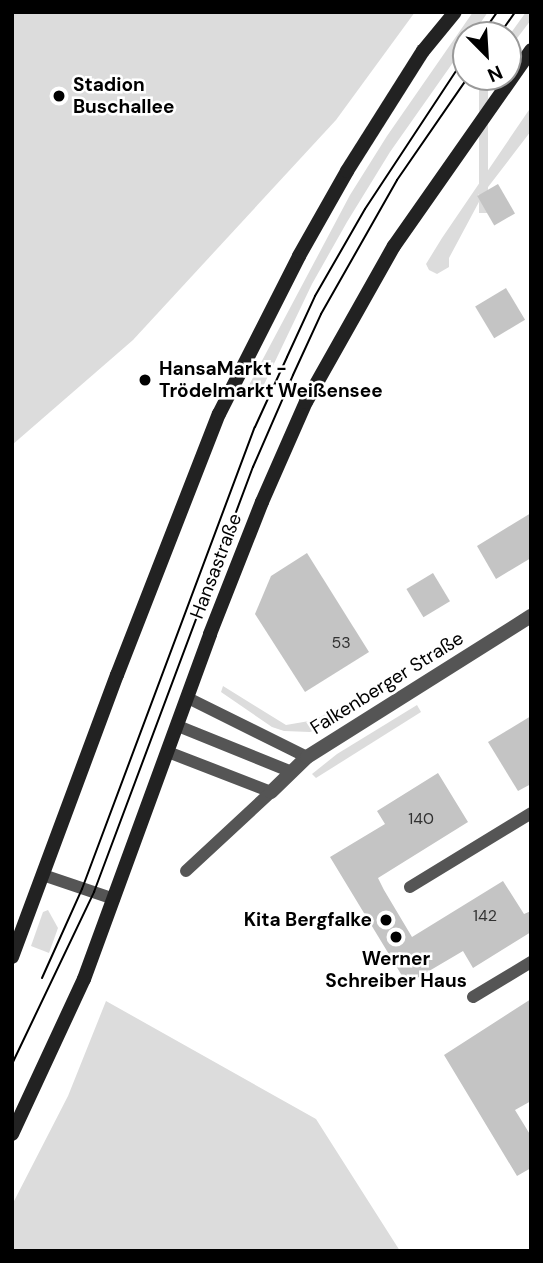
<!DOCTYPE html>
<meta charset="utf-8">
<style>
body{margin:0}
#map{position:relative;width:543px;height:1263px;overflow:hidden;background:#fff;font-family:"DM Sans",sans-serif}
div>[style]{position:absolute}
.green>*{inset:0;background:#dcdcdc;transform-origin:0 0}
.building>*{inset:0;background:#c4c4c4;transform-origin:0 0}
.service>*{height:12px;margin:-6px;padding:0 6px;transform-origin:6px;border-radius:6px;background:#555}
.minor>*{height:14px;margin:-7px;padding:0 7px;transform-origin:7px;border-radius:7px;background:#555}
.secondary>*{height:14px;margin:-7px;padding:0 7px;transform-origin:7px;border-radius:7px;background:#222}
.tram>*{height:2px;margin:-1px;padding:0 1px;transform-origin:1px;border-radius:1px;background:#000}
.dots>*{width:19px;height:19px;translate:-50% -50%;box-sizing:border-box;border:4px solid #fff;border-radius:50%}
span{translate:-50% -50%;white-space:nowrap;text-align:center;line-height:1.15;-webkit-text-stroke:5px #fff;paint-order:stroke}
.number-label{font-size:16px;color:#313131}
.number-label span{-webkit-text-stroke-width:0}
.poi-label{font-size:19px;color:#000;font-weight:700}
.left{translate:0 -50%;text-align:left}
.right{translate:-100% -50%;text-align:right}
.street-label{font-size:19px;color:#000}
.frame{position:absolute;inset:0;border:14px solid #000;pointer-events:none}
.north{position:absolute;left:452px;top:21px;width:70px;height:70px;box-sizing:border-box;background:#fff;border:2px solid #999;border-radius:50%;rotate:156deg;font-size:19px;font-weight:700;line-height:28px;text-align:center;color:#000}
.north::after{content:'';display:block;margin:auto;width:24px;height:32px;background:#000;clip-path:polygon(50% 0,100% 100%,50% 72%,0 100%)}
</style>
<div id="map">
<div class="green">
<div style="clip-path:polygon(12px 12px,415px 12px,336px 120px,133px 340px,12px 445px)"></div>
<div style="clip-path:polygon(473px 12px,488px 12px,472px 35px,466px 35px,466px 44px,390px 152px,347px 222px,312px 284px,259px 395px,247px 389px,350px 195px,387px 136px)"></div>
<div style="clip-path:polygon(526px 12px,531px 12px,531px 20px,508px 50px,508px 37px)"></div>
<div style="left:479px;top:77px;width:9px;height:136px"></div>
<div style="clip-path:polygon(531px 107px,531px 131px,485px 191px,478px 195px,480px 200px,449px 258px,449px 267px,437px 274px,429px 270px,426px 264px,442px 238px)"></div>
<div style="clip-path:polygon(223px 686px,286px 725px,315px 720px,340px 706px,343px 718px,310px 732px,284px 731px,272px 727px,221px 692px)"></div>
<div style="clip-path:polygon(417px 705px,421px 712px,316px 778px,312px 774px,337px 754px)"></div>
<div style="clip-path:polygon(48px 910px,58px 928px,49px 953px,31px 946px,43px 912px)"></div>
<div style="clip-path:polygon(106px 1001px,316px 1119px,400px 1251px,12px 1251px,12px 1205px,68px 1096px)"></div>
</div>
<div class="building">
<div style="left:498px;top:184px;width:34px;height:24px;rotate:60deg"></div>
<div style="left:506px;top:288px;width:37px;height:36px;rotate:59deg"></div>
<div style="clip-path:polygon(531px 513px,531px 558px,496px 579px,477px 546px)"></div>
<div style="clip-path:polygon(307px 553px,369px 652px,305px 692px,255px 614px,271px 576px)"></div>
<div style="left:433px;top:573px;width:33px;height:31px;rotate:59deg"></div>
<div style="clip-path:polygon(531px 716px,531px 784px,518px 791px,488px 742px)"></div>
<div style="clip-path:polygon(438px 773px,468px 822px,378px 878px,384px 890px,412px 937px,503px 881px,524px 914px,531px 911px,531px 932px,473px 968px,463px 951px,407px 984px,330px 857px,385px 824px,377px 811px)"></div>
<div style="clip-path:polygon(531px 999px,531px 1101px,515px 1110px,531px 1136px,531px 1168px,517px 1176px,444px 1055px)"></div>
</div>
<div class="service">
<div style="left:188px;top:698px;width:133px;rotate:26.4deg"></div>
<div style="left:178px;top:726px;width:123px;rotate:22deg"></div>
<div style="left:168px;top:752px;width:110px;rotate:21.2deg"></div>
<div style="left:271px;top:792px;width:116px;rotate:137.1deg"></div>
<div style="left:43px;top:875px;width:75px;rotate:18.7deg"></div>
<div style="left:410px;top:887px;width:142px;rotate:-31.4deg"></div>
<div style="left:473px;top:997px;width:68px;rotate:-31.1deg"></div>
</div>
<div class="minor">
<div style="left:271px;top:792px;width:50px;rotate:-44.2deg"></div>
<div style="left:307px;top:757px;width:265px;rotate:-32.2deg"></div>
</div>
<div class="secondary">
<div style="left:12px;top:957px;width:301px;rotate:-69.6deg"></div>
<div style="left:117px;top:675px;width:280px;rotate:-68.7deg"></div>
<div style="left:219px;top:414px;width:177px;rotate:-63.1deg"></div>
<div style="left:299px;top:256px;width:98px;rotate:-60.5deg"></div>
<div style="left:347px;top:171px;width:142px;rotate:-57.7deg"></div>
<div style="left:423px;top:51px;width:50px;rotate:-50.6deg"></div>
<div style="left:12px;top:1134px;width:171px;rotate:-65.1deg"></div>
<div style="left:84px;top:979px;width:367px;rotate:-69.9deg"></div>
<div style="left:210px;top:634px;width:142px;rotate:-68.5deg"></div>
<div style="left:262px;top:502px;width:109px;rotate:-66.3deg"></div>
<div style="left:306px;top:402px;width:179px;rotate:-60.6deg"></div>
<div style="left:394px;top:246px;width:239px;rotate:-55deg"></div>
</div>
<div class="tram">
<div style="left:481px;top:35px;width:28px;rotate:-55deg"></div>
<div style="left:499px;top:35px;width:28px;rotate:-55deg"></div>
<div style="left:42px;top:978px;width:98px;rotate:-65.8deg"></div>
<div style="left:82px;top:889px;width:493px;rotate:-69.5deg"></div>
<div style="left:255px;top:427px;width:77px;rotate:-65.4deg"></div>
<div style="left:287px;top:357px;width:67px;rotate:-65.3deg"></div>
<div style="left:315px;top:296px;width:100px;rotate:-60.1deg"></div>
<div style="left:365px;top:209px;width:183px;rotate:-56.6deg"></div>
<div style="left:12px;top:1064px;width:191px;rotate:-64.5deg"></div>
<div style="left:94px;top:892px;width:454px;rotate:-69.5deg"></div>
<div style="left:253px;top:467px;width:100px;rotate:-66.5deg"></div>
<div style="left:293px;top:375px;width:67px;rotate:-65.3deg"></div>
<div style="left:321px;top:314px;width:154px;rotate:-60.4deg"></div>
<div style="left:397px;top:180px;width:125px;rotate:-55.4deg"></div>
</div>
<div class="dots">
<div style="left:59px;top:96px;background:#000"></div>
<div style="left:145px;top:380px;background:#000"></div>
<div style="left:386px;top:920px;background:#000"></div>
<div style="left:396px;top:937px;background:#000"></div>
</div>
<div class="number-label">
<span style="left:341px;top:643px">53</span>
<span style="left:421px;top:819px">140</span>
<span style="left:485px;top:916px">142</span>
</div>
<div class="poi-label">
<span class="left" style="left:73px;top:96px">Stadion<br>Buschallee</span>
<span class="left" style="left:159px;top:380px">HansaMarkt -<br>Trödelmarkt Weißensee</span>
<span class="right" style="left:372px;top:920px">Kita Bergfalke</span>
<span style="left:396px;top:970px">Werner<br>Schreiber Haus</span>
</div>
<div class="street-label">
<span style="left:216px;top:566px;rotate:-69deg">Hansastraße</span>
<span style="left:387px;top:683px;rotate:-32deg">Falkenberger Straße</span>
</div>
<div class="frame"></div>
<div class="north">N</div>
</div>
